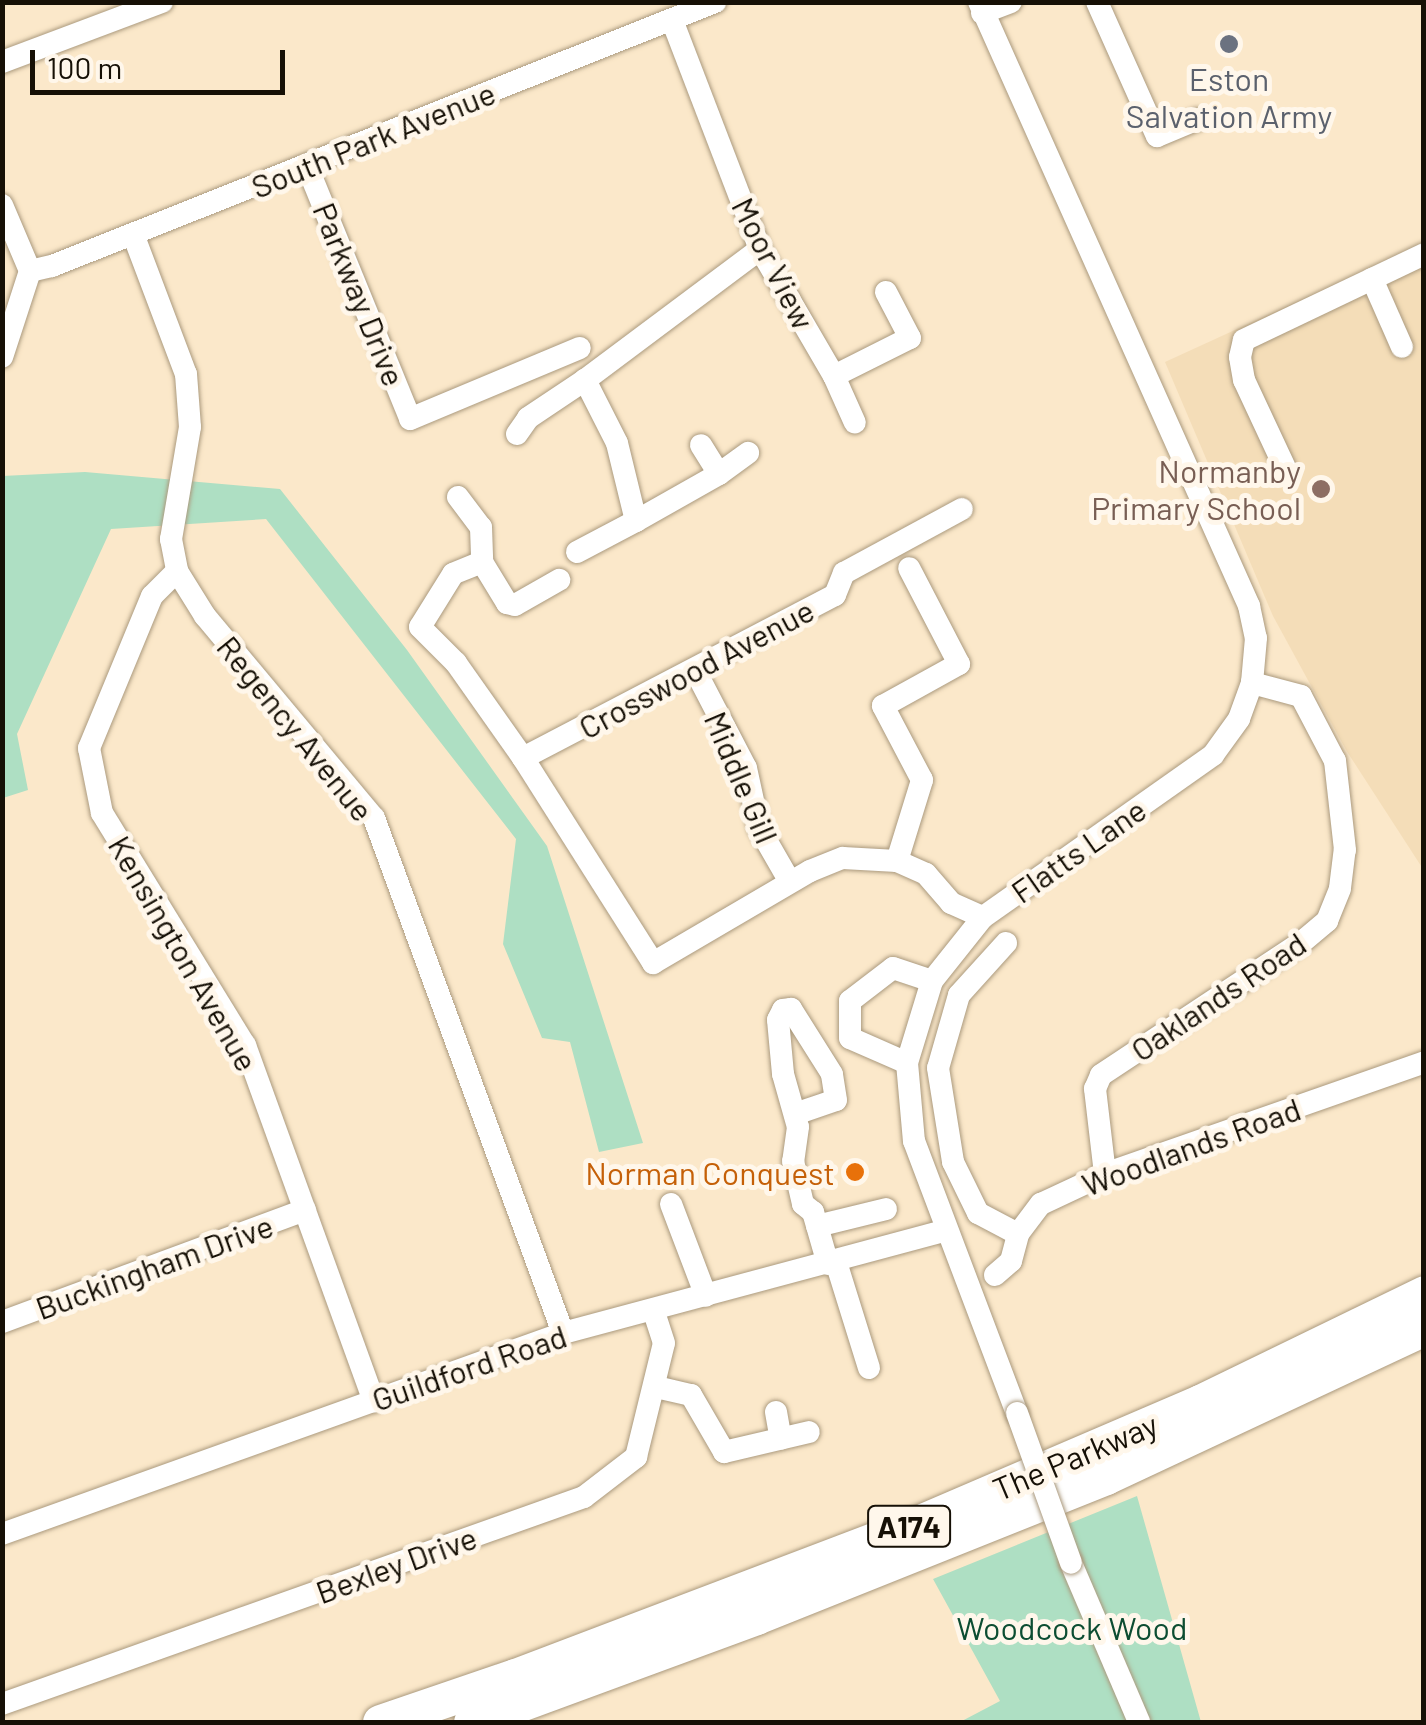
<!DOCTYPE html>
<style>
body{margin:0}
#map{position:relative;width:1426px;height:1725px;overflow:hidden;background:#fbe8ca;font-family:Barlow,sans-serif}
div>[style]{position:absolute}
.built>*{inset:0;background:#f4ddb8}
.green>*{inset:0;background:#aedfc3}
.roads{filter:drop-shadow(0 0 2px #ab9a7e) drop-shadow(0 0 2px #ab9a7e)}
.minor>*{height:22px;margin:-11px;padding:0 11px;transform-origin:11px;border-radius:11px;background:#fff}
.highway>*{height:35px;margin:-17.5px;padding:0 17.5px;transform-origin:17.5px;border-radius:17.5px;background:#fff}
.bridges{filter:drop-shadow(0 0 2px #ab9a7e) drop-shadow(0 0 2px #ab9a7e)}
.minor-bridge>*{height:22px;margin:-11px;padding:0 11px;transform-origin:11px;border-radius:11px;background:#fff}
.dots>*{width:28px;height:28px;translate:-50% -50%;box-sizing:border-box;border:5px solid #fff7eb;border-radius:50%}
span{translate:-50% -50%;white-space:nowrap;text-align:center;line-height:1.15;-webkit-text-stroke:10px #fff7eb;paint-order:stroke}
.shield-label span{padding:2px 8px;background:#fff7eb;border:2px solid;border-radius:8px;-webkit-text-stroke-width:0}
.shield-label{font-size:30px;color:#161006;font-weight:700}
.worship-label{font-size:32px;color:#5b616d}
.street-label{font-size:32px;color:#161006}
.education-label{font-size:32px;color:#785e54}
.right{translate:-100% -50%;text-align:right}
.food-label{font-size:32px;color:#c56008}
.park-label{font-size:32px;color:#0c4d32}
.frame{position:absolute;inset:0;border:5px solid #161006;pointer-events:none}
.scale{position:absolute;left:30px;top:50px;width:255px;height:45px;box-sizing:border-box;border:5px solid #161006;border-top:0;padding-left:12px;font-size:30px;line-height:35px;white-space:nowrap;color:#161006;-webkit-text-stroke:8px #fff7eb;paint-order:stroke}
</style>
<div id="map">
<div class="built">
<div style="clip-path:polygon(1423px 244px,1423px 869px,1346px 750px,1273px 616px,1165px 362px)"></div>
</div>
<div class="green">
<div style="clip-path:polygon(85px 472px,280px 489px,407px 650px,547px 846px,643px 1143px,599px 1152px,570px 1042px,542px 1038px,503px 944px,516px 839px,266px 519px,111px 529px,17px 734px,28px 790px,3px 798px,2px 476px)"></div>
<div style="clip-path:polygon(1137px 1496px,1201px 1722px,960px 1722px,1000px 1701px,933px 1579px)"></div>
</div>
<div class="roads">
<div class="minor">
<div style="left:979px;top:2px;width:662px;rotate:65.91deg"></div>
<div style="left:1249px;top:606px;width:33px;rotate:78deg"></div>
<div style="left:1256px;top:638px;width:45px;rotate:95.1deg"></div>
<div style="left:1252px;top:683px;width:38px;rotate:110deg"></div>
<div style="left:1239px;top:719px;width:44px;rotate:125.8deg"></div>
<div style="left:1213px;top:755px;width:281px;rotate:144.8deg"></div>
<div style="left:983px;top:917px;width:82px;rotate:128.6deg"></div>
<div style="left:932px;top:981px;width:86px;rotate:107deg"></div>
<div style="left:907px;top:1063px;width:78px;rotate:84.9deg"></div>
<div style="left:914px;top:1141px;width:291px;rotate:69.3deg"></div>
<div style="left:1097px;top:2px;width:147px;rotate:65.9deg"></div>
<div style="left:1157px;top:136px;width:44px;rotate:-22.5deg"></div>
<div style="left:982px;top:13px;width:31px;rotate:-21deg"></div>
<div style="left:672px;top:20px;width:245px;rotate:69deg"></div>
<div style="left:760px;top:249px;width:147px;rotate:59.8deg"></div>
<div style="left:834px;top:376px;width:85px;rotate:-26.6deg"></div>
<div style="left:910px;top:338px;width:52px;rotate:-117.6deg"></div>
<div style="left:2px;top:62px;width:171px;rotate:-20.6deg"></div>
<div style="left:307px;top:166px;width:273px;rotate:67.8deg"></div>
<div style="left:410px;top:419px;width:184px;rotate:-22.7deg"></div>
<div style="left:2px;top:205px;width:72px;rotate:67deg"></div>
<div style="left:30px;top:271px;width:90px;rotate:108deg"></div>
<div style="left:133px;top:234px;width:150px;rotate:69.3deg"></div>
<div style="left:186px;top:374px;width:53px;rotate:85.7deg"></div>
<div style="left:190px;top:427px;width:114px;rotate:99.6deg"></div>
<div style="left:171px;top:539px;width:33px;rotate:79deg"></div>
<div style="left:177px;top:571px;width:53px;rotate:58.1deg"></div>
<div style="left:205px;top:616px;width:263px;rotate:50.1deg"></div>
<div style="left:374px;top:818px;width:549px;rotate:69.85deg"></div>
<div style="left:30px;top:271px;width:23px;rotate:-13deg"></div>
<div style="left:52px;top:266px;width:714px;rotate:-21.71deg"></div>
<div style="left:1372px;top:279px;width:74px;rotate:66.2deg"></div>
<div style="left:834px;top:376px;width:51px;rotate:65.9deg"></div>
<div style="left:517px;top:434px;width:19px;rotate:-55deg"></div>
<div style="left:528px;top:418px;width:69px;rotate:-33.7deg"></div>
<div style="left:1286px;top:470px;width:99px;rotate:-115deg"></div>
<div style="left:1244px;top:380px;width:23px;rotate:-100deg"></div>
<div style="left:1240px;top:357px;width:17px;rotate:-77deg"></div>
<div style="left:1244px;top:340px;width:199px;rotate:-25.5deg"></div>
<div style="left:719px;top:474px;width:36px;rotate:-36deg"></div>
<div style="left:458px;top:497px;width:38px;rotate:53deg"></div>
<div style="left:481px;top:527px;width:35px;rotate:88deg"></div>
<div style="left:482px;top:562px;width:48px;rotate:58.6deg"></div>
<div style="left:507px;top:603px;width:8px;rotate:14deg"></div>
<div style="left:515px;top:605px;width:51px;rotate:-29.6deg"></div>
<div style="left:636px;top:521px;width:95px;rotate:-29.5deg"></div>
<div style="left:719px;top:474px;width:34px;rotate:-122deg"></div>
<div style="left:577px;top:552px;width:67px;rotate:-27.7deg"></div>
<div style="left:636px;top:521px;width:80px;rotate:-103.7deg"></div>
<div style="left:617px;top:443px;width:71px;rotate:-116.9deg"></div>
<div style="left:585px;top:380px;width:219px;rotate:-36.8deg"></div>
<div style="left:482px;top:562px;width:31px;rotate:158deg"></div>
<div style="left:453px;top:574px;width:62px;rotate:121.9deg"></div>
<div style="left:420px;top:627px;width:51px;rotate:45deg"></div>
<div style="left:456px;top:663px;width:116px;rotate:54.8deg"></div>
<div style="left:523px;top:758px;width:243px;rotate:57.6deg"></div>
<div style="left:653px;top:963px;width:182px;rotate:-30.4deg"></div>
<div style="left:810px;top:871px;width:35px;rotate:-22deg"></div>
<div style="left:843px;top:858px;width:54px;rotate:3.2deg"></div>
<div style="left:897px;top:861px;width:32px;rotate:24deg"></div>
<div style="left:926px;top:874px;width:38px;rotate:49deg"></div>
<div style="left:951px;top:903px;width:35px;rotate:24deg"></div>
<div style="left:177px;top:571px;width:35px;rotate:135deg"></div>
<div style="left:152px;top:596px;width:165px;rotate:112.5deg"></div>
<div style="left:89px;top:748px;width:66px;rotate:78.7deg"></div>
<div style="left:102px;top:813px;width:273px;rotate:58.4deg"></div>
<div style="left:245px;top:1045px;width:379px;rotate:70.1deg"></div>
<div style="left:696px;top:672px;width:108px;rotate:62.5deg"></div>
<div style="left:746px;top:768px;width:61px;rotate:77.8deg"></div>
<div style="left:759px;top:828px;width:62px;rotate:60.1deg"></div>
<div style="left:523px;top:758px;width:352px;rotate:-27.6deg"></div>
<div style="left:835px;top:595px;width:24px;rotate:-68deg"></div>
<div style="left:844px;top:573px;width:134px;rotate:-28.5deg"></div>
<div style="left:897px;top:861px;width:85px;rotate:-72.8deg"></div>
<div style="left:922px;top:780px;width:84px;rotate:-117.8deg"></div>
<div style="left:883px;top:706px;width:87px;rotate:-28.9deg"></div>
<div style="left:959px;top:664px;width:108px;rotate:-117.5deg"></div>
<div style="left:1006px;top:943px;width:70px;rotate:132.1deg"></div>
<div style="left:959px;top:995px;width:76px;rotate:106deg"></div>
<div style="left:938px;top:1068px;width:95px;rotate:80.9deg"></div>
<div style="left:953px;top:1162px;width:57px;rotate:63.9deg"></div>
<div style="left:978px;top:1213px;width:45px;rotate:27.7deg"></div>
<div style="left:907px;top:1063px;width:62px;rotate:-156.3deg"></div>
<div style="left:850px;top:1038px;width:37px;rotate:-90deg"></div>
<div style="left:850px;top:1001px;width:54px;rotate:-37.5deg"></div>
<div style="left:893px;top:968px;width:41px;rotate:18.4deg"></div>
<div style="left:795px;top:1114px;width:43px;rotate:-18.9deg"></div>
<div style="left:836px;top:1100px;width:26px;rotate:-99deg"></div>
<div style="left:832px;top:1074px;width:77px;rotate:-122.2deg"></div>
<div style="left:791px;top:1009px;width:8px;rotate:173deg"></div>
<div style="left:783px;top:1010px;width:11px;rotate:117deg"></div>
<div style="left:778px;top:1020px;width:54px;rotate:84.7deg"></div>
<div style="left:783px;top:1074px;width:55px;rotate:74.2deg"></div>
<div style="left:798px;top:1127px;width:34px;rotate:98deg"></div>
<div style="left:793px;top:1161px;width:44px;rotate:76.9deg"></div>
<div style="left:803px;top:1204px;width:13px;rotate:39deg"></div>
<div style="left:813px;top:1212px;width:54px;rotate:73.9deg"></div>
<div style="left:1105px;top:1174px;width:86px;rotate:-96.7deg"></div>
<div style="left:1095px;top:1089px;width:15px;rotate:-67deg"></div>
<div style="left:1101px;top:1075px;width:241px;rotate:-33.5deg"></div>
<div style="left:1302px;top:942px;width:33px;rotate:-40deg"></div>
<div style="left:1327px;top:921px;width:35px;rotate:-68deg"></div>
<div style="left:1340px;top:888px;width:38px;rotate:-83deg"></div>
<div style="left:1345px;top:850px;width:90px;rotate:-96.4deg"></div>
<div style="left:1335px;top:761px;width:73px;rotate:-117.6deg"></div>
<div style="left:1301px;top:696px;width:51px;rotate:-165.1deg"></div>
<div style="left:671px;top:1204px;width:98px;rotate:69.2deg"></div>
<div style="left:817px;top:1226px;width:71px;rotate:-13.8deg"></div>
<div style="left:836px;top:1262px;width:111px;rotate:72.7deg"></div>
<div style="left:995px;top:1275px;width:21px;rotate:-41deg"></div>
<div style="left:1011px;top:1261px;width:28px;rotate:-75deg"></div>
<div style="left:1018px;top:1234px;width:38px;rotate:-53deg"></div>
<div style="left:1041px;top:1204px;width:71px;rotate:-25.1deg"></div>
<div style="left:1105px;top:1174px;width:338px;rotate:-19.3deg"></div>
<div style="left:2px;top:1322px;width:323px;rotate:-20.3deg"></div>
<div style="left:656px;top:1387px;width:36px;rotate:13deg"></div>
<div style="left:691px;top:1395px;width:66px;rotate:59.9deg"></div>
<div style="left:724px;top:1452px;width:87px;rotate:-13.2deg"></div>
<div style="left:776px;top:1412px;width:27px;rotate:80deg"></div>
<div style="left:2px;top:1534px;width:596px;rotate:-19.71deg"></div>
<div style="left:563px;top:1333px;width:395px;rotate:-15deg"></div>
<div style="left:1071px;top:1563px;width:173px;rotate:66.8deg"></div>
<div style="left:2px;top:1704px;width:618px;rotate:-19.58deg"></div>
<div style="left:584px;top:1497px;width:66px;rotate:-37.6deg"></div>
<div style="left:636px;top:1457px;width:117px;rotate:-76.2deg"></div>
<div style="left:664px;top:1343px;width:35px;rotate:-108deg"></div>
</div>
<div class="highway">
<div style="left:380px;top:1722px;width:143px;rotate:-18.8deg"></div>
<div style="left:515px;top:1676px;width:433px;rotate:-20.8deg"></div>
<div style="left:920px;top:1522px;width:305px;rotate:-23.2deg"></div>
<div style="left:1200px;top:1402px;width:249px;rotate:-25.9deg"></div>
<div style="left:471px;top:1722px;width:304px;rotate:-20.2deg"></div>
<div style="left:756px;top:1617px;width:377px;rotate:-21.8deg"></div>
<div style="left:1106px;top:1477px;width:351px;rotate:-25.1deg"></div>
</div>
</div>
<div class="bridges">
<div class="minor-bridge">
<div style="left:1017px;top:1413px;width:159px;rotate:70.2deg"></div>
</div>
</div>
<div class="dots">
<div style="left:1229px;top:44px;background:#6b7280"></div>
<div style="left:1321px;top:489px;background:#8d6e63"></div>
<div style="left:855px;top:1172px;background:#e8710a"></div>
</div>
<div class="shield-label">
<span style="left:909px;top:1526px">A174</span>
</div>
<div class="worship-label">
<span style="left:1229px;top:97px">Eston<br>Salvation Army</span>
</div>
<div class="street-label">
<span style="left:373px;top:139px;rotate:-22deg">South Park Avenue</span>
<span style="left:774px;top:263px;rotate:63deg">Moor View</span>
<span style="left:360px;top:294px;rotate:68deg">Parkway Drive</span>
<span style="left:696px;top:668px;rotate:-28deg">Crosswood Avenue</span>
<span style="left:296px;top:728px;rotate:51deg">Regency Avenue</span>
<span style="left:742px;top:777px;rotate:67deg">Middle Gill</span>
<span style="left:1078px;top:850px;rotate:-35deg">Flatts Lane</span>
<span style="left:184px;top:953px;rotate:60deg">Kensington Avenue</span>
<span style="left:1218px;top:996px;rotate:-34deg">Oaklands Road</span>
<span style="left:1191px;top:1146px;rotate:-20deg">Woodlands Road</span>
<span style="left:154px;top:1266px;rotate:-20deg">Buckingham Drive</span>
<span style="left:469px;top:1367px;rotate:-19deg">Guildford Road</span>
<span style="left:1075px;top:1456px;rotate:-23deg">The Parkway</span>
<span style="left:396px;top:1564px;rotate:-20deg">Bexley Drive</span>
</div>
<div class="education-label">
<span class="right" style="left:1301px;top:489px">Normanby<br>Primary School</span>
</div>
<div class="food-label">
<span class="right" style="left:835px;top:1172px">Norman Conquest</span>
</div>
<div class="park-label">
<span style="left:1072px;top:1627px">Woodcock Wood</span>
</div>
<div class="frame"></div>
<div class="scale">100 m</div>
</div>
